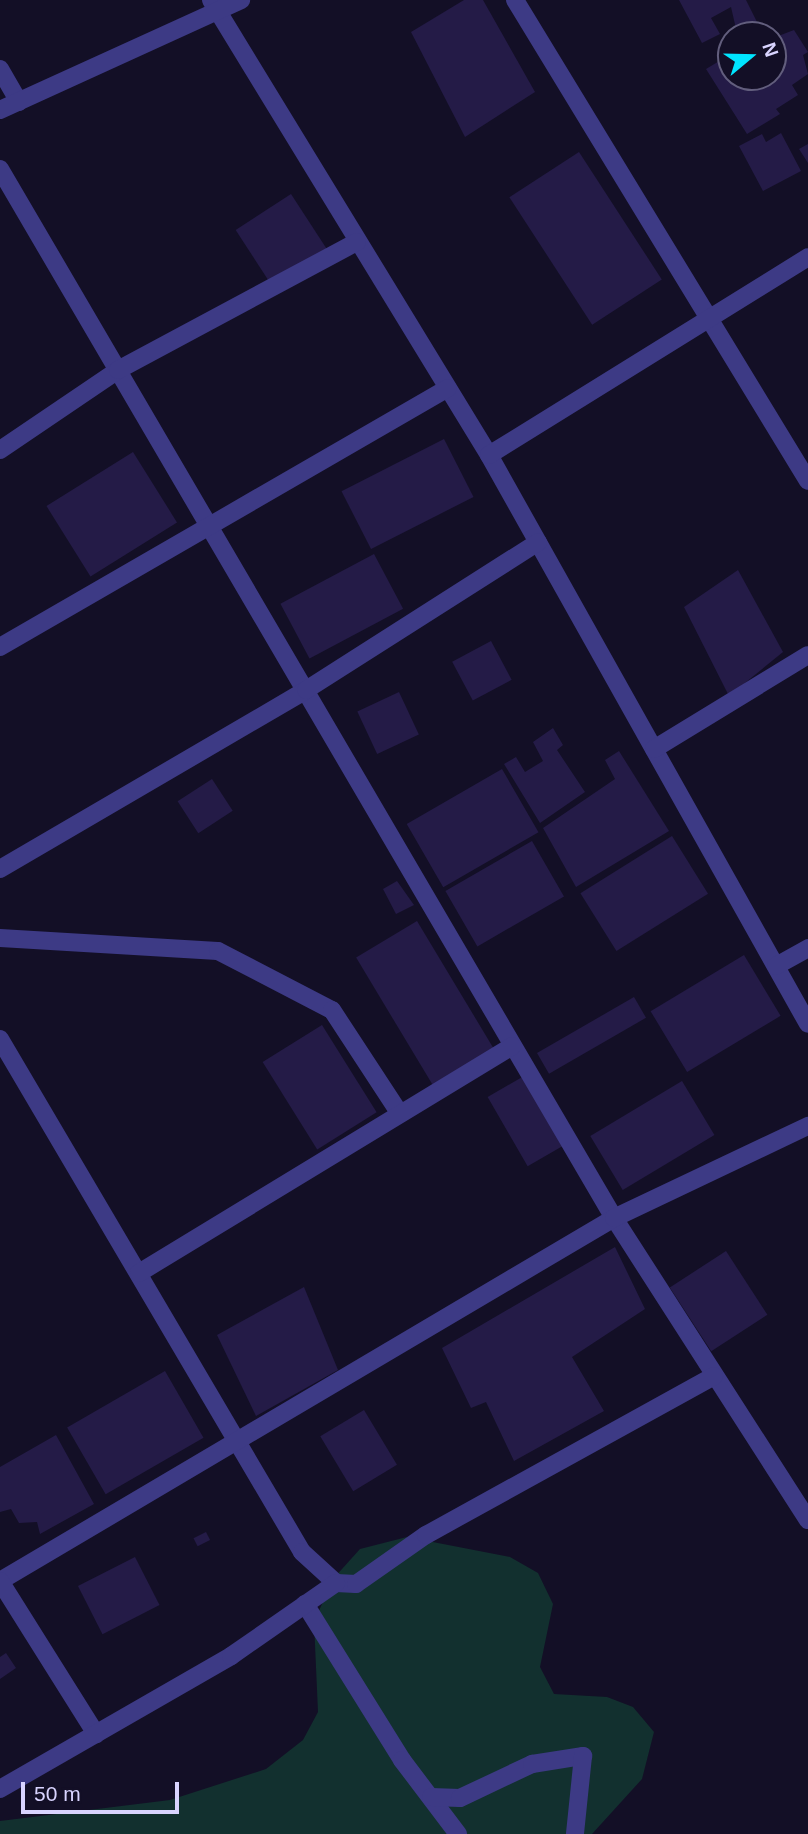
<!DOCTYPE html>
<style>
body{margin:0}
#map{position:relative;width:808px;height:1834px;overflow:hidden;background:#130f26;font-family:Helvetica,sans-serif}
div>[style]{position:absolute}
.green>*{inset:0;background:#12302f}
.building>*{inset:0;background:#241b47;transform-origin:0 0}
.street>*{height:18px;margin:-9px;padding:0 9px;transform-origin:9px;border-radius:9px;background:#3d3a85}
span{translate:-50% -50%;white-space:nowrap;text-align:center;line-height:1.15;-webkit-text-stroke:7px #130f26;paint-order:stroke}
.north{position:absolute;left:717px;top:21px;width:70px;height:70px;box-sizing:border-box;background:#130f26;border:2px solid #625e7d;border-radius:50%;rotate:71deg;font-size:19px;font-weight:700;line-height:28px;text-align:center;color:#d9d4ff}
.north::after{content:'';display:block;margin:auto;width:24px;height:32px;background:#00e5ff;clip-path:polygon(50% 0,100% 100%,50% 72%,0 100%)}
.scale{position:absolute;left:21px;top:1782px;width:158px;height:32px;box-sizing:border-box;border:4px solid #d9d4ff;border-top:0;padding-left:9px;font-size:21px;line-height:24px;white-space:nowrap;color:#d9d4ff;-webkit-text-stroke:5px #130f26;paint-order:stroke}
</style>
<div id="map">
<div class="green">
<div style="clip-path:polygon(407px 1537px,510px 1557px,538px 1573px,553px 1604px,540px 1667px,554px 1694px,607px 1697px,633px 1707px,654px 1732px,642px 1779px,592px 1834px,0 1834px,0 1821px,170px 1800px,266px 1769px,303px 1740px,318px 1712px,314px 1622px,333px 1579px,360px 1549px)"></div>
</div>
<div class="building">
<div style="clip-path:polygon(464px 0,483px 0,535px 92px,465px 137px,411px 32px)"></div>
<div style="clip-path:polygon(679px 0,746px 0,757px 22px,737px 33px,731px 7px,711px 18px,720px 34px,702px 43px)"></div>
<div style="clip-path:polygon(794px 30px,808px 52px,803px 55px,808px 74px,792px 85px,798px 95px,776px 109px,780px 114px,747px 134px,706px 69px,731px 54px,731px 77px,773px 77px,773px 38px)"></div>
<div style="clip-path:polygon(781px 133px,801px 171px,763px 191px,739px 146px,762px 134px,766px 142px)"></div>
<div style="clip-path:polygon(808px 144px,808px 163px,799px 149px)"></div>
<div style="left:579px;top:152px;width:152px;height:83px;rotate:57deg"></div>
<div style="left:291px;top:194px;width:69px;height:66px;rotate:57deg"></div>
<div style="left:444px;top:439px;width:65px;height:115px;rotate:63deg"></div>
<div style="left:133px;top:452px;width:83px;height:102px;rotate:58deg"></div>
<div style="left:374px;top:554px;width:62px;height:106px;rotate:62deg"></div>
<div style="clip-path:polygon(738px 570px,783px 652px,729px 696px,684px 607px)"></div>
<div style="left:491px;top:641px;width:44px;height:44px;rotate:62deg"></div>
<div style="left:399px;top:692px;width:47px;height:46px;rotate:65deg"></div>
<div style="clip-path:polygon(553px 728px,563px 745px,557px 750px,585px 792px,540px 823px,504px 764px,516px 757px,525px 772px,543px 761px,533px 742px)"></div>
<div style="clip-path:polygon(619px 751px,669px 831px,576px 887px,543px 828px,615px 779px,605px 760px)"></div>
<div style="left:502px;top:769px;width:73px;height:110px;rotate:60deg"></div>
<div style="left:212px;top:779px;width:38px;height:41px;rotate:57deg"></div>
<div style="left:672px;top:836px;width:68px;height:108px;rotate:58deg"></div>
<div style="left:532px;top:841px;width:64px;height:100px;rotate:60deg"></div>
<div style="clip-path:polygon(397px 881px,414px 905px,396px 914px,383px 889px)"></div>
<div style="left:417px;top:921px;width:152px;height:71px;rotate:59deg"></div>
<div style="left:744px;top:955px;width:71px;height:109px;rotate:59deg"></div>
<div style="left:634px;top:997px;width:24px;height:112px;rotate:60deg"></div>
<div style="left:322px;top:1025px;width:103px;height:70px;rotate:58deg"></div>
<div style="left:524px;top:1076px;width:80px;height:42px;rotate:60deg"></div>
<div style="left:682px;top:1081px;width:63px;height:107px;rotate:59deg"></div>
<div style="clip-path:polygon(615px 1247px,645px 1309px,572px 1357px,604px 1411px,514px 1461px,486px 1402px,471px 1408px,442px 1348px)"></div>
<div style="left:726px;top:1251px;width:76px;height:67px;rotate:57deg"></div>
<div style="clip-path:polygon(304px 1287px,338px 1370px,256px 1416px,217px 1335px)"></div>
<div style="left:165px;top:1371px;width:77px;height:113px;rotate:60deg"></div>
<div style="left:364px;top:1410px;width:64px;height:51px;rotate:59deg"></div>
<div style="clip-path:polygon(56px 1435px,94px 1504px,40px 1534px,37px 1522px,19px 1523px,11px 1509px,0 1512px,0 1467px)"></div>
<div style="left:206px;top:1532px;width:9px;height:14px;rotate:63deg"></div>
<div style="left:135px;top:1557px;width:54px;height:64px;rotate:63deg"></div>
<div style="clip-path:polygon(6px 1653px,16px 1668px,0 1679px,0 1657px)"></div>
</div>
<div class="street">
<div style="left:211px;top:0;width:533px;rotate:58.58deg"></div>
<div style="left:489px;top:455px;width:652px;rotate:60.72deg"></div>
<div style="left:515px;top:0;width:563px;rotate:58.65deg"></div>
<div style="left:0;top:69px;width:38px;rotate:60deg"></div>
<div style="left:0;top:110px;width:265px;rotate:-24.5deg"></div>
<div style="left:0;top:169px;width:1215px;rotate:59.66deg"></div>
<div style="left:614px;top:1218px;width:359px;rotate:57.3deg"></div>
<div style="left:0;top:450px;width:143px;rotate:-34.1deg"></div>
<div style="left:118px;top:370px;width:271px;rotate:-28.2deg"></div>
<div style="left:489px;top:455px;width:375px;rotate:-31.8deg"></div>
<div style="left:0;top:647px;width:517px;rotate:-30.03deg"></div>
<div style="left:654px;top:749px;width:180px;rotate:-31.4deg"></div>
<div style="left:0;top:869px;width:355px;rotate:-30.3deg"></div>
<div style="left:306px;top:690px;width:275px;rotate:-32.5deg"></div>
<div style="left:0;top:938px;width:218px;rotate:3.4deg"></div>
<div style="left:218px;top:951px;width:128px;rotate:27.4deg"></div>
<div style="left:332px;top:1010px;width:124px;rotate:56.8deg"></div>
<div style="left:776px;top:966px;width:37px;rotate:-29deg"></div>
<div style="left:0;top:1039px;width:595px;rotate:59.51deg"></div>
<div style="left:302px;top:1552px;width:46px;rotate:42.4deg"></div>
<div style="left:336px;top:1583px;width:20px;rotate:3deg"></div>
<div style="left:356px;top:1584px;width:85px;rotate:-35deg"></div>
<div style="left:426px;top:1535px;width:329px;rotate:-28.9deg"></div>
<div style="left:139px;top:1273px;width:437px;rotate:-31.3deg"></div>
<div style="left:0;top:1581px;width:713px;rotate:-30.59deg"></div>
<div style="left:614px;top:1218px;width:215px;rotate:-25.4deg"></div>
<div style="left:0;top:1581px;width:181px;rotate:57.9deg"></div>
<div style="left:305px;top:1604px;width:184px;rotate:58.1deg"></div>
<div style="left:402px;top:1760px;width:93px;rotate:52.9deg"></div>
<div style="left:0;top:1789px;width:267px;rotate:-29.9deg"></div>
<div style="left:231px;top:1656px;width:128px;rotate:-34.8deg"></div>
<div style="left:431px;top:1797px;width:29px;rotate:2deg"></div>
<div style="left:460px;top:1798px;width:80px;rotate:-25.3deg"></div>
<div style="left:532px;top:1764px;width:52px;rotate:-8.9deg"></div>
<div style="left:583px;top:1756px;width:78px;rotate:95.9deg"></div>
</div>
<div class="north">N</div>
<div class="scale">50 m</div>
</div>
